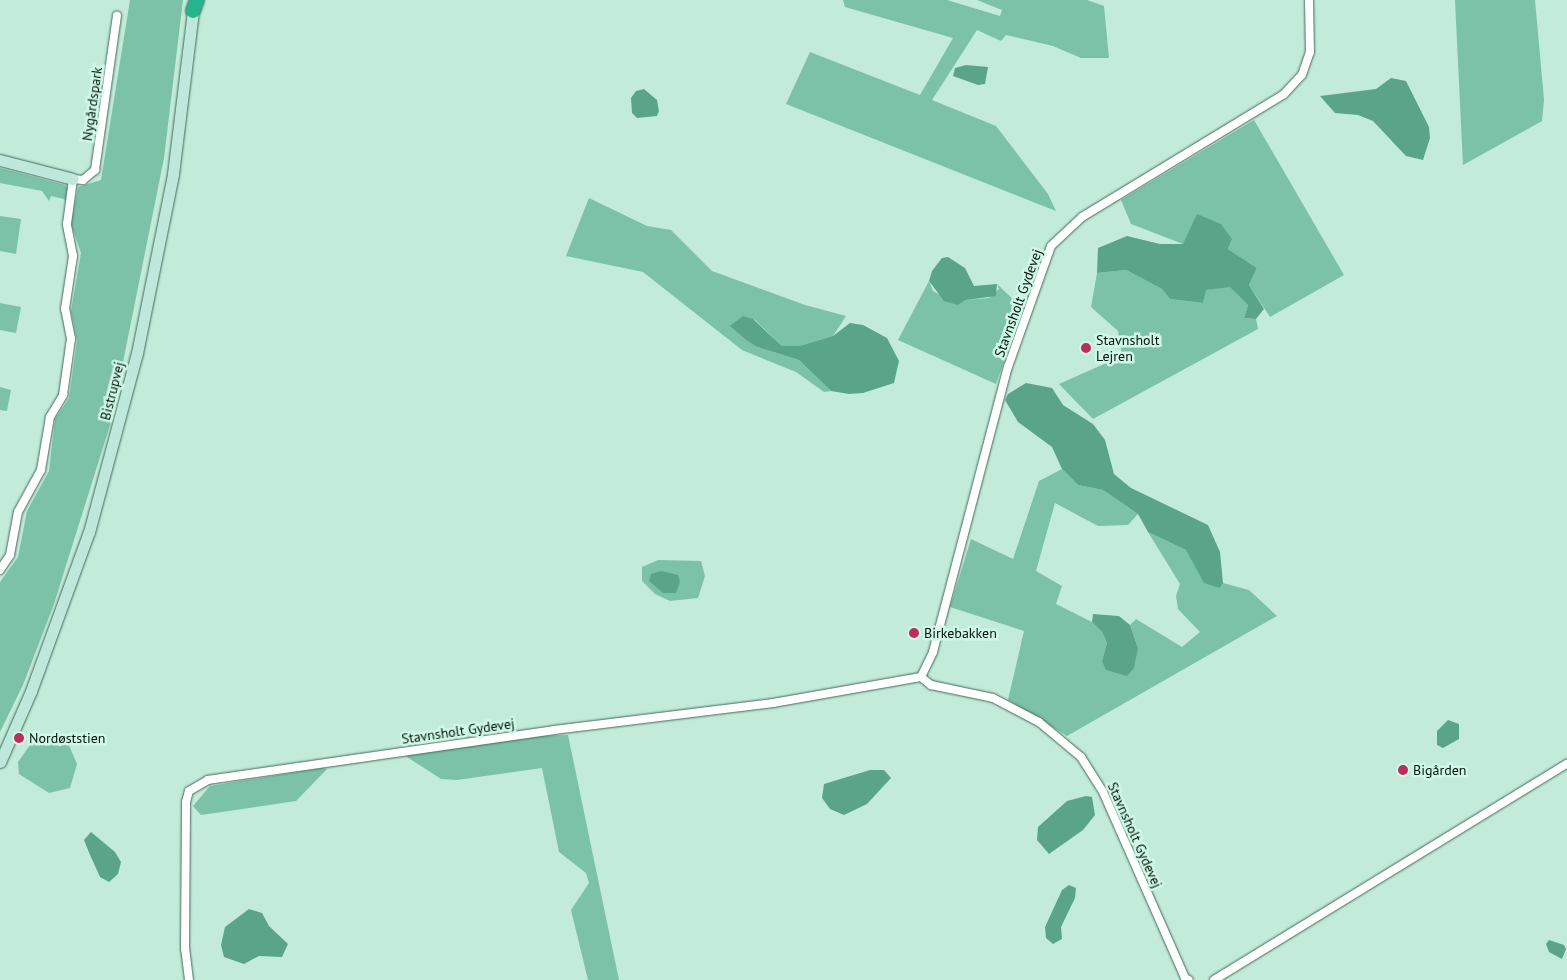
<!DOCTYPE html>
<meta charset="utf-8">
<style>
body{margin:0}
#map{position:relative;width:1567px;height:980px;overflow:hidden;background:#c2ebda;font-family:"PT Sans",sans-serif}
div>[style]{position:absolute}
.green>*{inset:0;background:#7bc2a8}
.water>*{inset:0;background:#5aa58a}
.roads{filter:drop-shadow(0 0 1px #43685a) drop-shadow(0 0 1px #43685a)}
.street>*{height:8px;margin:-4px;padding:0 4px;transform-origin:4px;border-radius:4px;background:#fff}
.secondary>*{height:11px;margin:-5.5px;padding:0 5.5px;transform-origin:5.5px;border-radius:5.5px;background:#bee8dc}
.highway>*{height:14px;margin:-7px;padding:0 7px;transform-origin:7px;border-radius:7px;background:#26b48c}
.dots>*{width:14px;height:14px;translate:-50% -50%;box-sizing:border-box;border:2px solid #cff8e7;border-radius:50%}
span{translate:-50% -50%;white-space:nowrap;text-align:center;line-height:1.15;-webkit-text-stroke:5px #cff8e7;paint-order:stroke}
.street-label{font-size:14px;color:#04130d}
.poi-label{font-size:14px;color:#04130d}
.left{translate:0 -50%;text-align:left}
</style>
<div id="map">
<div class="green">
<div style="clip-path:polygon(130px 0,183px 0,164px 158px,111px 422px,54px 604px,23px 685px,0 732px,0 582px,18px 557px,27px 511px,49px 471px,55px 419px,69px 398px,77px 341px,71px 311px,81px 253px,71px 224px,78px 187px,101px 180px)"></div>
<div style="clip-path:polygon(843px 0,947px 0,1000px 16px,1002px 10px,977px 0,1087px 0,1104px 6px,1109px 58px,1081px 58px,1053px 46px,1006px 35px,1001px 41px,977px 30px,932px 100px,996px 126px,1048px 194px,1056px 211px,786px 104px,810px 52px,920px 95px,953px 38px,845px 7px)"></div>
<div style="clip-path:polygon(1455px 0,1535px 0,1544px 100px,1542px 121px,1463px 165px)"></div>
<div style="clip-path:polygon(1254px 120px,1344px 275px,1270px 317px,1249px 285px,1257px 268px,1228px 249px,1232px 239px,1183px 244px,1131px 224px,1121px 200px)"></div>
<div style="clip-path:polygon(0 168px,65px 185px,68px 188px,66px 203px,64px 199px,51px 196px,49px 201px,42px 191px,0 183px)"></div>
<div style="clip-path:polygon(589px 198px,647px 226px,671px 230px,712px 271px,805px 305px,846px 316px,833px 336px,799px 346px,782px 346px,754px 319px,757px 347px,799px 360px,831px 391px,824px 392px,796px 372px,742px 350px,643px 272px,566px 256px)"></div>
<div style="clip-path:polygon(0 216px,21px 219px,16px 254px,0 251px)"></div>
<div style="clip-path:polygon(1126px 270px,1162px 289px,1170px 299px,1203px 303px,1205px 290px,1230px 286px,1248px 305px,1244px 318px,1256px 319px,1258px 329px,1093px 419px,1059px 384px,1122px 356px,1118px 331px,1091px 307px,1097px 273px)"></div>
<div style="clip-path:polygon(929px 281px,933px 291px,958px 305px,966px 300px,989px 298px,999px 289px,997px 284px,1017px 303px,1025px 303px,996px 384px,898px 340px)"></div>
<div style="clip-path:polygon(0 303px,21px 307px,16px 333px,0 330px)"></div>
<div style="clip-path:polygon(0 387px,11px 390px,7px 411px,0 410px)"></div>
<div style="clip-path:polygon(1062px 469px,1078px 485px,1103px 490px,1138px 514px,1128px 525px,1098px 526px,1055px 503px,1036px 571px,1062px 586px,1056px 604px,1092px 622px,1102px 632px,1107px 643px,1102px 661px,1138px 648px,1130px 625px,1136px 619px,1182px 647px,1200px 632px,1178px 609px,1176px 596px,1180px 584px,1148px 532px,1186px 550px,1220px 588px,1223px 583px,1249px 590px,1277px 616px,1067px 736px,1008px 700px,1024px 631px,950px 607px,971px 539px,1013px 559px,1039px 481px)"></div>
<div style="clip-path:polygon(658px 560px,701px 561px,705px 576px,698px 598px,670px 601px,655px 594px,642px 581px,642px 567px)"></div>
<div style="clip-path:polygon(568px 735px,619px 980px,588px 980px,571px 910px,589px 883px,586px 873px,559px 852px,542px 768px,457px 780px,441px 779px,404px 755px,531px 736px)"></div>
<div style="clip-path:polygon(65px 736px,77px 764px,70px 788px,49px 793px,19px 774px,18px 762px,30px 745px)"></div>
<div style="clip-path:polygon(322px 768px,327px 769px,296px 801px,201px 815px,193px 806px,210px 786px)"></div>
</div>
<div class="water">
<div style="clip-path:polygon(966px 65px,988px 67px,985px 84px,978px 85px,953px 76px,955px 68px)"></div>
<div style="clip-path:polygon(1391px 78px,1406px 81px,1429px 127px,1430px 138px,1423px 160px,1406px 156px,1373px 121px,1358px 115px,1335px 113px,1320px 96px,1376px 89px)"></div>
<div style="clip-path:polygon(644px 89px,657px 100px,659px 111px,657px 116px,637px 118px,632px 113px,631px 98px,636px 91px)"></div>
<div style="clip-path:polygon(1197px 214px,1221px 224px,1232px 239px,1228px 249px,1257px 268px,1249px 285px,1264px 309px,1256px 319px,1244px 318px,1248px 305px,1230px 287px,1206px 290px,1203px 303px,1170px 299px,1162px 289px,1126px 270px,1097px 273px,1098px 248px,1127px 236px,1160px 244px,1183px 244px)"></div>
<div style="clip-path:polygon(948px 257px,965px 268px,974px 286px,997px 284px,996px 296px,966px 300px,958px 305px,944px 301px,929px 281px,932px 271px,942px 258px)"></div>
<div style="clip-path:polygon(743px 316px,753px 319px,782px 346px,799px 346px,833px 336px,850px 323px,863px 325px,887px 338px,899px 361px,894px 383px,863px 393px,849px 394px,831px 391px,799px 360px,757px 347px,745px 339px,730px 326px)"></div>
<div style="clip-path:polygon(1026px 383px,1052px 388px,1063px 405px,1093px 424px,1105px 440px,1114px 474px,1131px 488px,1208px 525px,1220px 552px,1223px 583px,1220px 588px,1204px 583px,1186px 550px,1148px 532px,1138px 514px,1103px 490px,1078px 485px,1062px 469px,1052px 447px,1018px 422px,1005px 400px,1008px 394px)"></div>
<div style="clip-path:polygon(661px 571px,678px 575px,680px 582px,676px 593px,663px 593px,649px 581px,651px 574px)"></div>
<div style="clip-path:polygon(1093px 614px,1119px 616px,1130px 625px,1138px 648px,1134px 668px,1127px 676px,1106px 670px,1102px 661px,1107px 643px,1102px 632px,1092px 622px)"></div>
<div style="clip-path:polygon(1448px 720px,1459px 724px,1459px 739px,1443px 748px,1437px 745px,1437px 731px)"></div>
<div style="clip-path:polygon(870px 770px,884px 770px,891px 778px,867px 804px,844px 815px,830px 809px,822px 798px,824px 784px)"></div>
<div style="clip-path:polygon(1086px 796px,1092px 797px,1095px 815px,1083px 830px,1049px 854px,1037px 840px,1038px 827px,1067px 801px)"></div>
<div style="clip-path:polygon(91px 832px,115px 852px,121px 862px,118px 874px,109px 882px,100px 877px,90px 855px,84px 840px)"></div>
<div style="clip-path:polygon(1069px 885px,1076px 888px,1075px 898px,1061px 927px,1062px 939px,1053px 944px,1046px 938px,1045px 927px,1062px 890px)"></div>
<div style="clip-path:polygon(249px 909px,262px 913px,269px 926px,288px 944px,282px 957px,259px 956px,244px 964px,224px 957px,221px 945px,225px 927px)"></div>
<div style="clip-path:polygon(1549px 940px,1564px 945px,1566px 949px,1562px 959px,1549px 952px,1546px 944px)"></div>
</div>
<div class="roads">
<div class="street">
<div style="left:0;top:570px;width:18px;rotate:-56deg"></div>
<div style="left:10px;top:555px;width:44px;rotate:-79.5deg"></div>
<div style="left:18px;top:512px;width:48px;rotate:-61.3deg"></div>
<div style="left:41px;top:470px;width:54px;rotate:-80.4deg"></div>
<div style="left:50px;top:417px;width:26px;rotate:-59deg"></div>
<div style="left:63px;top:395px;width:57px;rotate:-81.9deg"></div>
<div style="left:71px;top:339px;width:31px;rotate:-101deg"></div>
<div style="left:65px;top:309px;width:54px;rotate:-81.4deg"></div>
<div style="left:73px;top:256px;width:33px;rotate:-101deg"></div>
<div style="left:67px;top:224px;width:45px;rotate:-82.4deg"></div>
<div style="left:73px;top:179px;width:10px;rotate:6deg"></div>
<div style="left:83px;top:180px;width:16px;rotate:-40deg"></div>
<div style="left:95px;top:170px;width:156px;rotate:-81.9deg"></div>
<div style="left:921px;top:677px;width:13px;rotate:39deg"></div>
<div style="left:931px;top:685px;width:63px;rotate:11.8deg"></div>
<div style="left:993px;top:698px;width:52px;rotate:27.6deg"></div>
<div style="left:1039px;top:722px;width:55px;rotate:39.8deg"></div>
<div style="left:1081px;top:757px;width:41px;rotate:57.8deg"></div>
<div style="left:1103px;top:792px;width:203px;rotate:66.2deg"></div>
<div style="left:1185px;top:978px;width:4px;rotate:27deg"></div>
<div style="left:189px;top:980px;width:31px;rotate:-97deg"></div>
<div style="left:185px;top:949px;width:147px;rotate:-89.6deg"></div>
<div style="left:186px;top:802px;width:11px;rotate:-75deg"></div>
<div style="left:189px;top:791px;width:22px;rotate:-30deg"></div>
<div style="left:208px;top:780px;width:350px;rotate:-8.2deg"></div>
<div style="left:554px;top:730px;width:221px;rotate:-7deg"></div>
<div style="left:773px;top:703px;width:150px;rotate:-10deg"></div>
<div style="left:921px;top:677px;width:28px;rotate:-64deg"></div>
<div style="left:933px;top:652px;width:295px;rotate:-75.3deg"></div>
<div style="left:1008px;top:367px;width:128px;rotate:-70.4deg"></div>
<div style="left:1051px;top:246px;width:42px;rotate:-43.1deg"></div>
<div style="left:1082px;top:217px;width:237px;rotate:-31.3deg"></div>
<div style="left:1284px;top:94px;width:26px;rotate:-47deg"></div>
<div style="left:1302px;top:75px;width:24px;rotate:-71deg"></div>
<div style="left:1310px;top:52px;width:52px;rotate:-91.1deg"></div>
<div style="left:1214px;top:980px;width:414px;rotate:-31.5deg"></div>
</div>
<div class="secondary">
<div style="left:0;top:160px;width:75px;rotate:14.6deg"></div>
<div style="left:0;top:762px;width:77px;rotate:-66.4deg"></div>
<div style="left:31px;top:691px;width:169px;rotate:-70deg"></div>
<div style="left:89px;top:532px;width:185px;rotate:-75deg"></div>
<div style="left:137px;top:353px;width:183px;rotate:-78.6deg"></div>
<div style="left:173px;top:174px;width:171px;rotate:-83deg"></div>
</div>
<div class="highway">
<div style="left:193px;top:11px;width:12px;rotate:-70deg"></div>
</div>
</div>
<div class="dots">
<div style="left:1086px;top:348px;background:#bb2d5d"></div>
<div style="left:914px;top:633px;background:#bb2d5d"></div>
<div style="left:19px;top:738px;background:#bb2d5d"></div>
<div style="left:1403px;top:770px;background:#bb2d5d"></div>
</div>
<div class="street-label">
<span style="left:92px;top:104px;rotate:-82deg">Nygårdspark</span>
<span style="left:1018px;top:303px;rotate:-70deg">Stavnsholt Gydevej</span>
<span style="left:112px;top:391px;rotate:-76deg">Bistrupvej</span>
<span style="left:458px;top:731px;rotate:-8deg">Stavnsholt Gydevej</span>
<span style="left:1135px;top:835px;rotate:66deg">Stavnsholt Gydevej</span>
</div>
<div class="poi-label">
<span class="left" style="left:1096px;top:348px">Stavnsholt<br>Lejren</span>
<span class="left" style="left:924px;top:633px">Birkebakken</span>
<span class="left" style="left:29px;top:738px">Nordøststien</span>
<span class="left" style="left:1413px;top:770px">Bigården</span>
</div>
</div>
